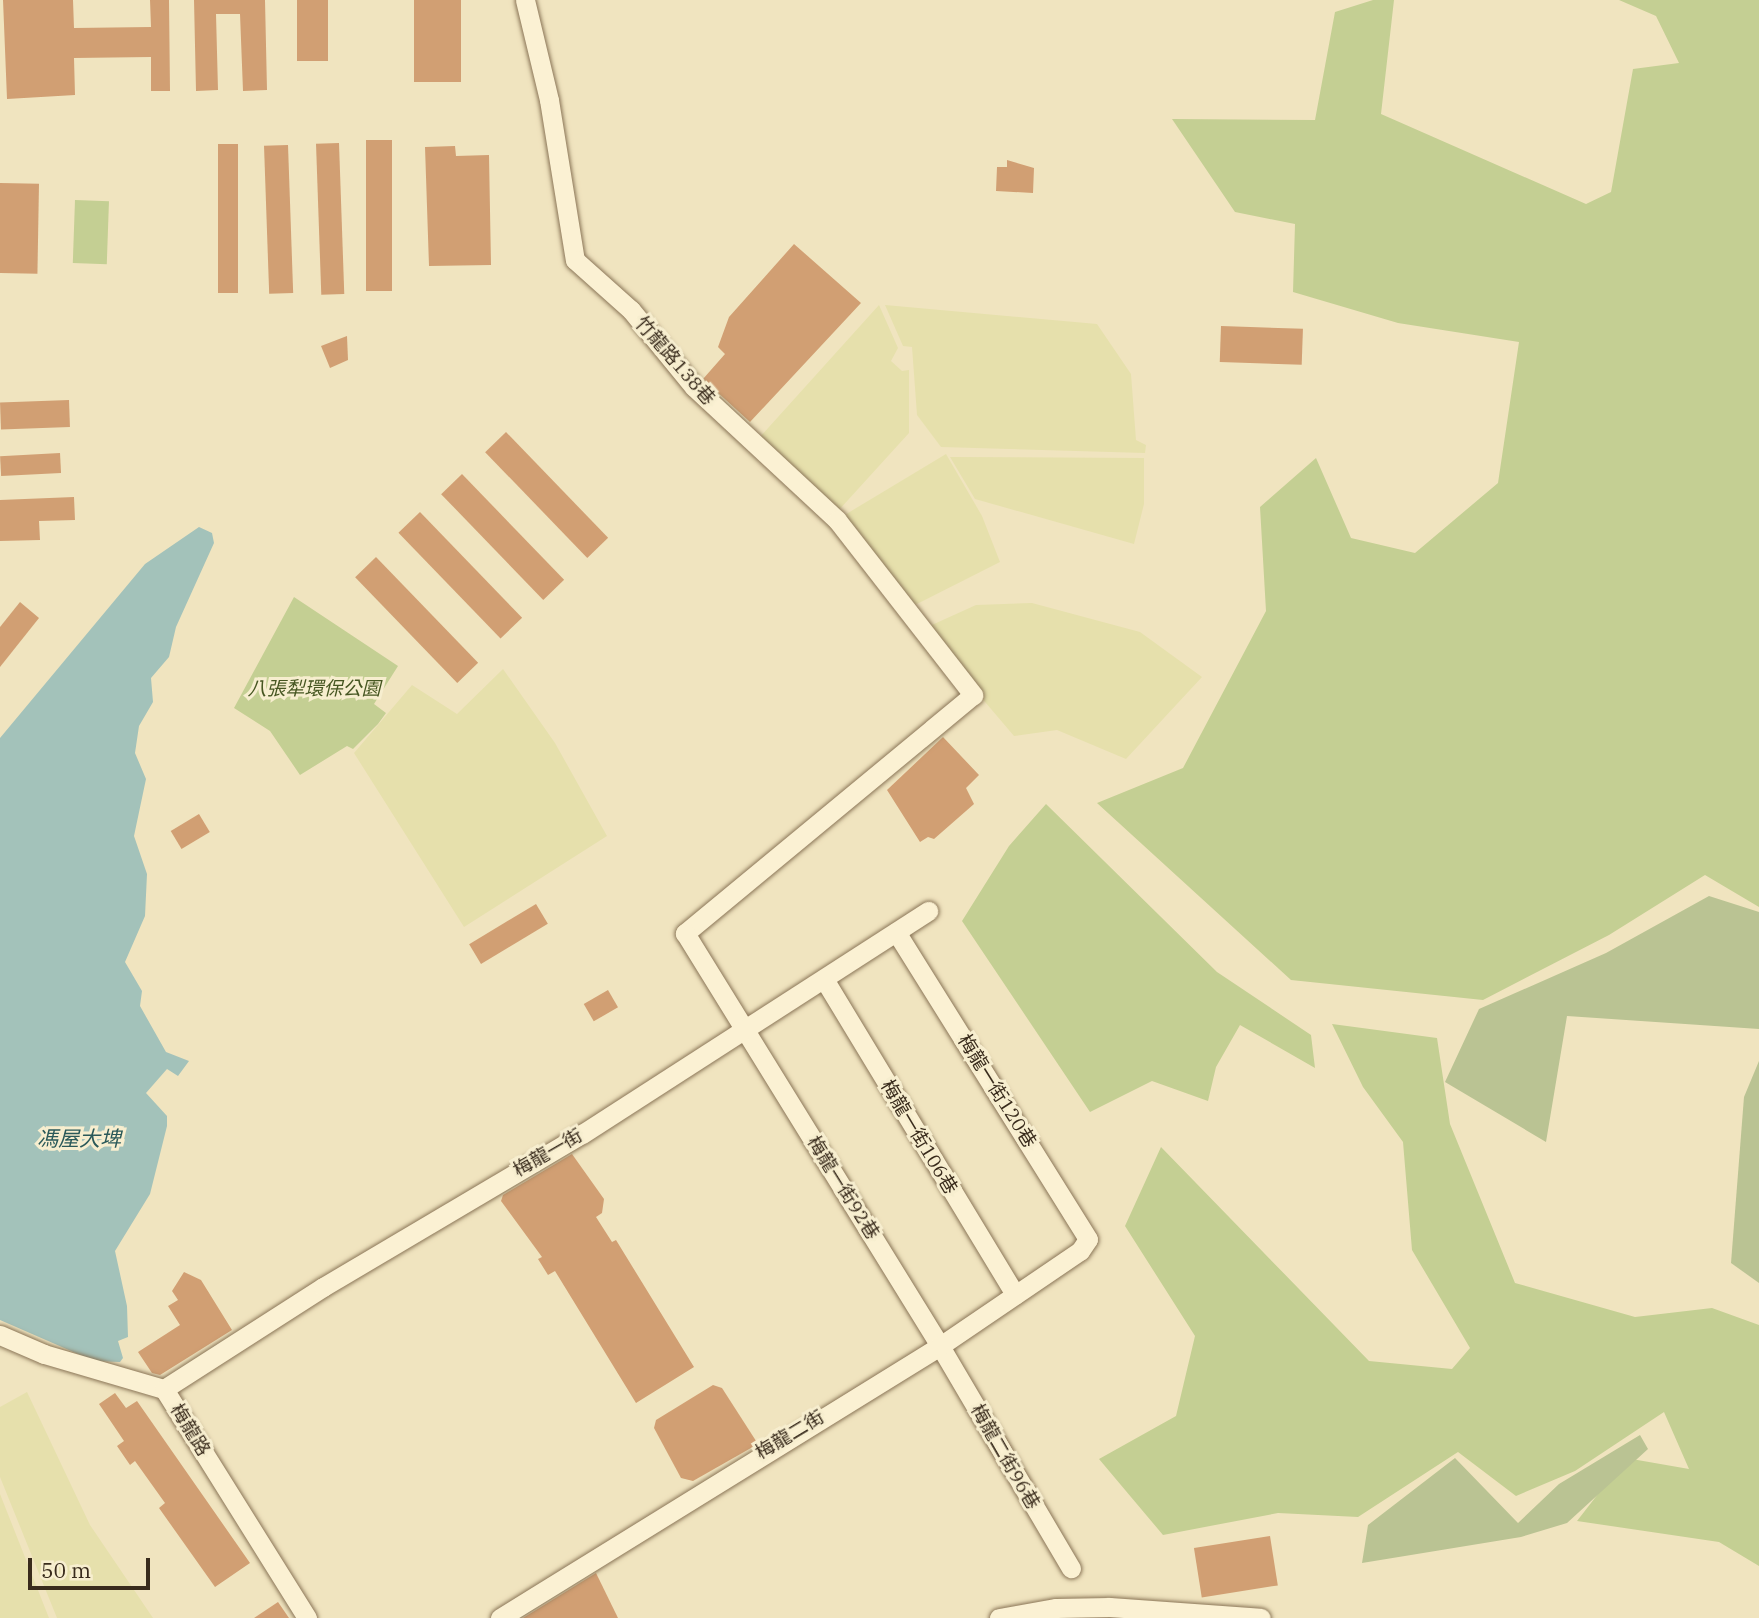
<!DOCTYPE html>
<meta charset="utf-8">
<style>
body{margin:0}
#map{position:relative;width:1759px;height:1618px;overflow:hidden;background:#f0e4bf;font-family:"IBM Plex Serif","Noto Sans TC",serif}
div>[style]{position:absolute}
.farmland>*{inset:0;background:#e6e0ac}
.green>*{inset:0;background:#c4cf93;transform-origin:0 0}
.cemetery>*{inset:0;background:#bac393}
.water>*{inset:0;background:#a3c2ba}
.building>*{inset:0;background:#d19f73;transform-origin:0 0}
.roads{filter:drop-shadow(0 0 2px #8a7557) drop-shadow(0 0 2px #8a7557)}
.minor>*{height:19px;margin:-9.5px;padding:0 9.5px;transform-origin:9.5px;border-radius:9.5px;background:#fbf1d3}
span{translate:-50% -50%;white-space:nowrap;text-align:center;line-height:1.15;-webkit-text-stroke:6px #f7eecf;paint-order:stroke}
.street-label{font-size:19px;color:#392b1c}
.park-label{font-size:19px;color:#465621;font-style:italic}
.water-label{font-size:21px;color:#2a5959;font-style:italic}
.scale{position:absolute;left:28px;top:1558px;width:122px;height:32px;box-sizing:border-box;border:4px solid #392b1c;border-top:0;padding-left:9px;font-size:21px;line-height:24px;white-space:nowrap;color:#392b1c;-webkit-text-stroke:5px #f7eecf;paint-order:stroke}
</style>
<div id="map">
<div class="farmland">
<div style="clip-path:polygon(879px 305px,898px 348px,891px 361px,902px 371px,909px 370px,909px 433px,838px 511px,760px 437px)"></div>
<div style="clip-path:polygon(885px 305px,1097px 324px,1131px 374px,1136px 440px,1146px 445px,1145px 453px,941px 447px,917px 415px,912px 347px,903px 346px)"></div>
<div style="clip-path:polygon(946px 454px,982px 516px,1000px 562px,909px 608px,843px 516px)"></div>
<div style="clip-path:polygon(950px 457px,1144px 458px,1144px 504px,1134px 544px,975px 499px)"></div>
<div style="clip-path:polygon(1032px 603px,1140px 632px,1202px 677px,1126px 759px,1057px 730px,1014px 736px,923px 629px,976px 605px)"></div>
<div style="clip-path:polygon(503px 669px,555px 743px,607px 836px,464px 927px,354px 753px,412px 685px,457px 714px)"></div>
<div style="clip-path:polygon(27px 1392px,90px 1525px,153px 1618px,57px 1618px,0 1477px,0 1407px)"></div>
<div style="clip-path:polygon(0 1494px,49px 1618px,0 1618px)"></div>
</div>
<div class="green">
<div style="clip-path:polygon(1373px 0,1394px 0,1381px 114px,1586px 204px,1611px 192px,1633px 69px,1679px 63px,1656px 16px,1619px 0,1759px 0,1759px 907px,1705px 875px,1609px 935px,1483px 1000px,1291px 980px,1097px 803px,1183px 768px,1266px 611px,1260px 507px,1316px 458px,1351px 538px,1415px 553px,1498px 483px,1519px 342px,1398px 323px,1293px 292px,1295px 224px,1235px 212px,1172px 119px,1315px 120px,1335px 12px)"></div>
<div style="left:75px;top:200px;width:34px;height:63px;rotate:2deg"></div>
<div style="clip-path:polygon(294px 597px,398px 666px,374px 704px,386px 713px,378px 724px,353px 749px,347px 746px,300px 775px,270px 731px,234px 708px)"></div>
<div style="clip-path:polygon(1046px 804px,1217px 972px,1311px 1035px,1315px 1068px,1240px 1025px,1216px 1067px,1208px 1101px,1152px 1081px,1090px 1112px,962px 921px,1009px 846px)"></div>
<div style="clip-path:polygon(1332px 1024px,1437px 1038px,1450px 1124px,1515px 1283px,1635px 1317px,1712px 1308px,1759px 1325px,1759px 1566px,1719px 1542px,1577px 1521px,1626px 1458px,1689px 1469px,1664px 1412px,1575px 1471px,1516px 1496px,1458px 1452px,1358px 1517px,1278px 1513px,1163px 1535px,1099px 1459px,1176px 1416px,1195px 1336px,1125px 1226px,1161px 1147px,1369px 1361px,1452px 1369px,1470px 1348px,1412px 1250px,1403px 1142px,1363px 1087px)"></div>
</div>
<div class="cemetery">
<div style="clip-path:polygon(1709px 896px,1759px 912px,1759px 1029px,1567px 1016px,1546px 1142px,1445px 1082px,1479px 1009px,1606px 953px)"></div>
<div style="clip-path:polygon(1759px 1061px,1759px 1283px,1731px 1263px,1744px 1097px)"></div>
<div style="clip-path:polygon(1640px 1435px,1648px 1449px,1567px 1523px,1521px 1537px,1362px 1563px,1368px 1525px,1455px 1458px,1518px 1523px,1559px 1484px)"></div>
</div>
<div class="water">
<div style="clip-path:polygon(199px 527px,212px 533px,214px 543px,176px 627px,169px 657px,151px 678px,153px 702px,139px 726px,135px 753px,146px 779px,134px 836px,147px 874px,145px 916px,125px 962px,142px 991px,140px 1006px,166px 1052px,189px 1061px,178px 1076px,167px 1069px,146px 1093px,167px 1116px,167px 1126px,150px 1194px,115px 1251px,127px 1306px,128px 1337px,118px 1341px,123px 1358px,120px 1362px,94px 1361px,0 1320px,0 738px,145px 564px)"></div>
</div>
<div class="building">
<div style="clip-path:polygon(3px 0,73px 0,74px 28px,151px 27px,150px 0,169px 0,170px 91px,151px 91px,151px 57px,74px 58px,75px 95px,7px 99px)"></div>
<div style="clip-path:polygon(194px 0,265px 0,267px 90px,243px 91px,240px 14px,216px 14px,218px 90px,196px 91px)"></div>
<div style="left:297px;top:0;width:31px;height:61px"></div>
<div style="left:414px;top:0;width:47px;height:82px"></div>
<div style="left:366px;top:140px;width:26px;height:151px"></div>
<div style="left:339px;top:143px;width:151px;height:23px;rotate:88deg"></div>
<div style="left:218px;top:144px;width:20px;height:149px"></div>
<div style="left:288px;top:145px;width:148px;height:24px;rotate:88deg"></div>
<div style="clip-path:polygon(455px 146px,456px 156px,489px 155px,491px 265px,429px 266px,425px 147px)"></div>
<div style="clip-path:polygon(1007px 160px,1034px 168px,1033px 193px,996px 191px,997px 167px,1007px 167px)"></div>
<div style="left:0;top:183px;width:39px;height:90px;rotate:1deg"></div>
<div style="clip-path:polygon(794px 244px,861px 303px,750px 422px,703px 379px,725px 354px,718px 347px,729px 317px)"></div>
<div style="left:1221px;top:326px;width:82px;height:36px;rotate:2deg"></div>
<div style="clip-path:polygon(347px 336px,348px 360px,330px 368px,321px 346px)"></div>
<div style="left:69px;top:400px;width:27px;height:69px;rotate:88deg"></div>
<div style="left:506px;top:432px;width:147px;height:29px;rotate:46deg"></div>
<div style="left:60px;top:453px;width:20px;height:60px;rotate:87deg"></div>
<div style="left:462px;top:474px;width:147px;height:29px;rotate:46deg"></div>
<div style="clip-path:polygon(74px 497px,75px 520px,39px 521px,40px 540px,0 541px,0 500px)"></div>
<div style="left:420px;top:512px;width:147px;height:30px;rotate:46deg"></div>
<div style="left:376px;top:557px;width:147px;height:29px;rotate:46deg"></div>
<div style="clip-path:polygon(20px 602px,39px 618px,0 667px,0 627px)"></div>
<div style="clip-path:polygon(943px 737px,979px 775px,966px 788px,974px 804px,934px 839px,928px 837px,920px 842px,887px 790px)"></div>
<div style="left:199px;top:814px;width:21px;height:33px;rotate:59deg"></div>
<div style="left:536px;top:904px;width:23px;height:78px;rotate:59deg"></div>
<div style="left:608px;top:990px;width:20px;height:28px;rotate:60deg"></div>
<div style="clip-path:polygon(572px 1154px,604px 1199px,602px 1213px,596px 1217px,612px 1242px,616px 1240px,694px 1367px,636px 1403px,555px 1271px,548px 1275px,538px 1259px,542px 1257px,501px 1201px,503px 1195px)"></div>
<div style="clip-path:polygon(184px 1272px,201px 1280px,232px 1330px,160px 1375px,152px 1373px,138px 1352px,180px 1325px,168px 1306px,178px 1300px,172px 1291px)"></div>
<div style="clip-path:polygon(713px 1385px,722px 1388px,758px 1444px,693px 1481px,681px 1478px,654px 1428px,656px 1420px)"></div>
<div style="clip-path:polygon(115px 1393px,126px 1408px,137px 1401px,250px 1563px,215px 1587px,159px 1508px,165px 1503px,135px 1461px,130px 1465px,117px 1446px,124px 1441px,99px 1404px)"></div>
<div style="left:1270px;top:1536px;width:50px;height:77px;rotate:81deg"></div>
<div style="clip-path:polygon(596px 1573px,618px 1618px,523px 1618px)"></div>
<div style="clip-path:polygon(278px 1602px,289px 1618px,254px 1618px)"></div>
</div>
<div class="roads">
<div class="minor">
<div style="left:525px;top:0;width:103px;rotate:76.5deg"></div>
<div style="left:549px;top:100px;width:162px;rotate:80.8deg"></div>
<div style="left:575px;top:260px;width:75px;rotate:41.8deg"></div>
<div style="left:631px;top:310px;width:99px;rotate:50.7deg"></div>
<div style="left:694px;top:387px;width:195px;rotate:42.9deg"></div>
<div style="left:837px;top:520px;width:222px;rotate:52.1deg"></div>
<div style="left:973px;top:695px;width:374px;rotate:140.4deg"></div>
<div style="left:685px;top:933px;width:485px;rotate:58.3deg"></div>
<div style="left:940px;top:1346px;width:258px;rotate:59.5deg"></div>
<div style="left:824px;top:979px;width:369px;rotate:58.8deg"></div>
<div style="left:0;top:1335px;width:48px;rotate:23.4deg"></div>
<div style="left:44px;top:1354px;width:125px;rotate:16.3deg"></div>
<div style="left:164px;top:1389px;width:270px;rotate:58deg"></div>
<div style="left:164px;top:1389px;width:189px;rotate:-32.7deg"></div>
<div style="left:323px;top:1287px;width:301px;rotate:-30.6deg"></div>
<div style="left:582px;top:1134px;width:412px;rotate:-32.8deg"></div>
<div style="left:500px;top:1618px;width:517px;rotate:-31.72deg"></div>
<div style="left:940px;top:1346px;width:169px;rotate:-34.2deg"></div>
<div style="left:1080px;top:1251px;width:14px;rotate:-56deg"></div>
<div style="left:1088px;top:1239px;width:362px;rotate:-122deg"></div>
<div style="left:999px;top:1618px;width:58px;rotate:-10deg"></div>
<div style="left:1056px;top:1608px;width:53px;rotate:-1.1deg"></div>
<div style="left:1109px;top:1607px;width:152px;rotate:4.1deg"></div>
</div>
</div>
<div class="street-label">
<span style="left:675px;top:361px;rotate:49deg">竹龍路138巷</span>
<span style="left:997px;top:1091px;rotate:58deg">梅龍一街120巷</span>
<span style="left:919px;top:1137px;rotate:59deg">梅龍一街106巷</span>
<span style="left:548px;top:1153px;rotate:-30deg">梅龍一街</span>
<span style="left:843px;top:1188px;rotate:58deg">梅龍一街92巷</span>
<span style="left:190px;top:1430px;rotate:58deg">梅龍路</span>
<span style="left:790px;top:1435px;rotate:-31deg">梅龍二街</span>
<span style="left:1005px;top:1457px;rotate:60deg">梅龍二街96巷</span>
</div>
<div class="park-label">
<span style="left:314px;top:689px">八張犁環保公園</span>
</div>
<div class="water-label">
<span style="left:79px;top:1138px">馮屋大埤</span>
</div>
<div class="scale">50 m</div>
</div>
